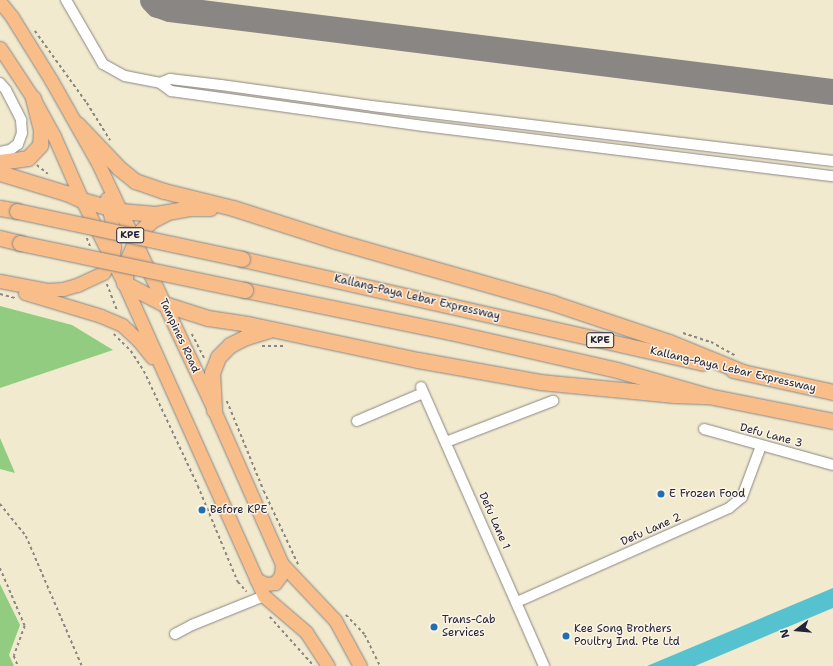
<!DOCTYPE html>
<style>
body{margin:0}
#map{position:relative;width:833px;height:666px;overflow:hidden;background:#f1eace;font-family:"Shantell Sans",sans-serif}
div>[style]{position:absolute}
.green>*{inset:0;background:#91cc80}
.water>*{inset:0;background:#56c2d0}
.taxiway>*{height:26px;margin:-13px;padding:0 13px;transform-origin:13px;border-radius:13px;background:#8a8684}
.path>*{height:1.5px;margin-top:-0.75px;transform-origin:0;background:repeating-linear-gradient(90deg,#8a8684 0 3px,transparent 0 6px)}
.roads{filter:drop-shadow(0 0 1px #8a8684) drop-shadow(0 0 1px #8a8684)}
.minor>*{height:10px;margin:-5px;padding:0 5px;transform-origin:5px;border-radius:5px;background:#fff}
.major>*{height:13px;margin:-6.5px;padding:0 6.5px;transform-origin:6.5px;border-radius:6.5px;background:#f8bd89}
.highway>*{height:15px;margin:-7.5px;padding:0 7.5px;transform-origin:7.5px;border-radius:7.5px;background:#f8bd89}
.bridges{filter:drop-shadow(0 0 1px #8a8684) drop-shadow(0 0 1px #8a8684)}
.highway-bridge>*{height:15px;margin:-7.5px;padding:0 7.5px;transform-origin:7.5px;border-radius:7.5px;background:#f8bd89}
.dots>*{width:11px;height:11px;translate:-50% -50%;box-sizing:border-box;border:2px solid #fcf5e5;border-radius:50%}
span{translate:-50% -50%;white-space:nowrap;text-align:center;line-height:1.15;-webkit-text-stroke:3px #fcf5e5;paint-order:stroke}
.shield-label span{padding:1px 3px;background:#fcf5e5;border:1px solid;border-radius:3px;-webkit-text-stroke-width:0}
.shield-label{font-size:10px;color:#22223b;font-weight:700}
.street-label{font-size:11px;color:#22223b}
.poi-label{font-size:11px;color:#22223b}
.left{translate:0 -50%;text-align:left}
.north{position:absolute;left:777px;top:610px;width:40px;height:40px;-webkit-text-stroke:3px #fcf5e5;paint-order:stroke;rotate:254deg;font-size:11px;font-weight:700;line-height:16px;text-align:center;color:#22223b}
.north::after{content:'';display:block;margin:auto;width:14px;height:18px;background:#22223b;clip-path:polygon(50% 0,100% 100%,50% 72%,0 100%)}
</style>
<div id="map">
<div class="green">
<div style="clip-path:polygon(0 306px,72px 325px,113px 350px,0 388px)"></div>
<div style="clip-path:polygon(0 438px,15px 473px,0 469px)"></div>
<div style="clip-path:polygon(0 584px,20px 625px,9px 655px,14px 666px,0 666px)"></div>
</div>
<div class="water">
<div style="clip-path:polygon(833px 588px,833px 608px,695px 666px,647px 666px)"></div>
</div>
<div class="taxiway">
<div style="left:153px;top:0;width:7px;rotate:45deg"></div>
<div style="left:158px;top:5px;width:13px;rotate:18deg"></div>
<div style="left:170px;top:9px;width:668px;rotate:7.14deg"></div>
</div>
<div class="path">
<div style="left:35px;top:31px;width:89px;rotate:54.2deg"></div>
<div style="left:87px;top:103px;width:44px;rotate:58.1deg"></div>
<div style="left:37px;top:165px;width:14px;rotate:39deg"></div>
<div style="left:87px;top:238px;width:9px;rotate:69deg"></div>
<div style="left:107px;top:284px;width:28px;rotate:69deg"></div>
<div style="left:0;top:294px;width:16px;rotate:15deg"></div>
<div style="left:683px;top:333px;width:29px;rotate:18deg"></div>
<div style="left:711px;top:342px;width:29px;rotate:29deg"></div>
<div style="left:114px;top:334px;width:24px;rotate:45deg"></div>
<div style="left:131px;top:351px;width:24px;rotate:57deg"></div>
<div style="left:144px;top:371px;width:127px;rotate:64.8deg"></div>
<div style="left:198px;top:486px;width:104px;rotate:67.4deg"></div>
<div style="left:238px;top:582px;width:13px;rotate:48deg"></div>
<div style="left:192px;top:334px;width:27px;rotate:63deg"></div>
<div style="left:262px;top:346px;width:21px"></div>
<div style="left:227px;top:401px;width:97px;rotate:67.7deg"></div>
<div style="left:264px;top:491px;width:81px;rotate:65deg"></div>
<div style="left:0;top:504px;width:41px;rotate:50.9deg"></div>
<div style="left:26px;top:536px;width:142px;rotate:66.7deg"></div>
<div style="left:0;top:568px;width:63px;rotate:66.7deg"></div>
<div style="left:25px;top:626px;width:32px;rotate:110deg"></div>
<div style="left:14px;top:656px;width:11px;rotate:68deg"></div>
<div style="left:346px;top:615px;width:28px;rotate:46deg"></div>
<div style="left:365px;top:635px;width:34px;rotate:64deg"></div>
<div style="left:270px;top:617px;width:66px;rotate:48.1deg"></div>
</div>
<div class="roads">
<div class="minor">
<div style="left:66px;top:0;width:74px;rotate:60deg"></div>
<div style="left:103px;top:64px;width:25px;rotate:29deg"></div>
<div style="left:125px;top:76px;width:36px;rotate:11deg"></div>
<div style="left:160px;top:83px;width:14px;rotate:36deg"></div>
<div style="left:171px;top:91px;width:255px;rotate:7.9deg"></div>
<div style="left:424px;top:126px;width:412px;rotate:7deg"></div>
<div style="left:0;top:83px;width:9px;rotate:49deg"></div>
<div style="left:6px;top:90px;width:34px;rotate:63deg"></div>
<div style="left:21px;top:120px;width:13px;rotate:86deg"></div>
<div style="left:22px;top:133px;width:12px;rotate:110deg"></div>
<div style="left:18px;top:144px;width:10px;rotate:143deg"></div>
<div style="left:10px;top:150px;width:10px;rotate:169deg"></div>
<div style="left:160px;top:83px;width:11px;rotate:-22deg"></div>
<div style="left:170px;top:79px;width:51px;rotate:6.7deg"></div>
<div style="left:221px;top:85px;width:152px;rotate:7.9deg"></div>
<div style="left:372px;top:106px;width:464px;rotate:6.8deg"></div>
<div style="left:421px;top:387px;width:305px;rotate:66.2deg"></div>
<div style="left:357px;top:421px;width:72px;rotate:-23deg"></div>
<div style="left:704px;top:429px;width:134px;rotate:15.6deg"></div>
<div style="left:446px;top:442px;width:115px;rotate:-21deg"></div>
<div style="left:517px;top:602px;width:232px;rotate:-23.9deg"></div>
<div style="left:729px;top:508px;width:17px;rotate:-40deg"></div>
<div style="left:742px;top:497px;width:54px;rotate:-69.6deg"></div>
<div style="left:175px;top:634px;width:19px;rotate:-28deg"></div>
<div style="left:192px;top:625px;width:78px;rotate:-21.9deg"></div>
</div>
<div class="major">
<div style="left:0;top:2px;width:19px;rotate:51deg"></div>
<div style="left:12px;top:17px;width:74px;rotate:58.2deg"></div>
<div style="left:51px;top:80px;width:95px;rotate:60.5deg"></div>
<div style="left:98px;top:163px;width:273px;rotate:64.8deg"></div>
<div style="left:214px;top:410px;width:168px;rotate:66.2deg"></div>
<div style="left:282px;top:564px;width:77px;rotate:46.6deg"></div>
<div style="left:335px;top:620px;width:52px;rotate:61.5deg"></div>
<div style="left:0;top:48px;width:60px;rotate:56.6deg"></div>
<div style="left:33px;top:98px;width:43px;rotate:61.1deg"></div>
<div style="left:54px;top:136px;width:70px;rotate:66.4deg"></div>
<div style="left:82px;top:200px;width:93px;rotate:63.2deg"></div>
<div style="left:124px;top:283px;width:343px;rotate:65.9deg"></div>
<div style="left:264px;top:596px;width:55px;rotate:40.6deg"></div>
<div style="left:306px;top:632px;width:40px;rotate:57.1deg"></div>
<div style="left:0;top:281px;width:48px;rotate:10.8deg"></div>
<div style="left:47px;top:290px;width:16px;rotate:-4deg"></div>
<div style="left:63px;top:289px;width:15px;rotate:-16deg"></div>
<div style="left:77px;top:285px;width:29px;rotate:-25deg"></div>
<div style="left:103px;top:273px;width:17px;rotate:-57deg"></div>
<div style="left:112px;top:259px;width:13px;rotate:-81deg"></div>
<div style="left:114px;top:246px;width:18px;rotate:-93deg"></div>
<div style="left:113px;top:228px;width:30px;rotate:-102deg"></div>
<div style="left:25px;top:293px;width:79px;rotate:16.8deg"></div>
<div style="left:101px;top:316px;width:23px;rotate:23deg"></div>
<div style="left:122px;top:325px;width:23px;rotate:43deg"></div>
<div style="left:139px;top:341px;width:21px;rotate:51deg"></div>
<div style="left:256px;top:579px;width:11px;rotate:27deg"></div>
<div style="left:266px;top:584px;width:9px;rotate:-6deg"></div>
<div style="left:275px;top:583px;width:10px;rotate:-53deg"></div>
<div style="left:281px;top:575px;width:11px;rotate:-85deg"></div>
</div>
<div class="highway">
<div style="left:77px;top:124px;width:61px;rotate:46.3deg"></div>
<div style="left:119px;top:168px;width:21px;rotate:39deg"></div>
<div style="left:135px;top:181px;width:31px;rotate:19deg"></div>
<div style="left:164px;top:191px;width:71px;rotate:13.8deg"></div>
<div style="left:233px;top:208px;width:108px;rotate:17.8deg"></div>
<div style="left:336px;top:241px;width:226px;rotate:15.9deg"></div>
<div style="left:553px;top:303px;width:122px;rotate:18.6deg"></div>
<div style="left:669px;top:342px;width:80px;rotate:22.1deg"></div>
<div style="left:0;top:162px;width:28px;rotate:-8deg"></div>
<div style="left:28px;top:158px;width:18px;rotate:-47deg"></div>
<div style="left:40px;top:145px;width:15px;rotate:-86deg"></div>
<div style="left:41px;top:130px;width:33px;rotate:-104deg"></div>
<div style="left:0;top:173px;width:69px;rotate:16.9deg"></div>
<div style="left:66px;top:193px;width:17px;rotate:24deg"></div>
<div style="left:82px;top:200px;width:41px;rotate:15.8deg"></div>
<div style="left:121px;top:211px;width:35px;rotate:5deg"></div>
<div style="left:156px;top:214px;width:34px;rotate:-10deg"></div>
<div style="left:189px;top:208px;width:21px"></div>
<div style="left:0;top:208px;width:17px;rotate:10deg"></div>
<div style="left:166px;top:213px;width:16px;rotate:153deg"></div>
<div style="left:152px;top:220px;width:18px;rotate:135deg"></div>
<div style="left:139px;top:233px;width:26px;rotate:113deg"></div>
<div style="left:129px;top:257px;width:26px;rotate:101deg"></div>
<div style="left:124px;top:283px;width:45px;rotate:27.7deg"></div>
<div style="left:164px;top:304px;width:46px;rotate:17.7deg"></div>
<div style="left:208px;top:318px;width:40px;rotate:8.5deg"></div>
<div style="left:248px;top:324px;width:174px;rotate:12deg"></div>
<div style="left:418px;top:360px;width:124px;rotate:10.2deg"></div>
<div style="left:540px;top:382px;width:135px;rotate:5.5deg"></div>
<div style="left:674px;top:395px;width:34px;rotate:2deg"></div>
<div style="left:0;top:238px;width:21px;rotate:14deg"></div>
<div style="left:242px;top:259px;width:472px;rotate:12.7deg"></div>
<div style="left:245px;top:290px;width:209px;rotate:11.6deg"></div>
<div style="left:450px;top:332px;width:171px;rotate:12.8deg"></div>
<div style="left:617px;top:370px;width:95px;rotate:15.9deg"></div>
<div style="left:708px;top:396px;width:127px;rotate:11.3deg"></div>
<div style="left:733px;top:370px;width:102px;rotate:12.4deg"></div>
<div style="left:214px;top:410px;width:37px;rotate:-93deg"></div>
<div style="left:212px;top:373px;width:17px;rotate:-69deg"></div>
<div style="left:218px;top:357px;width:17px;rotate:-45deg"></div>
<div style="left:230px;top:345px;width:18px;rotate:-27deg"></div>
<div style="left:246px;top:337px;width:24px;rotate:-17deg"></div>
</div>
</div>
<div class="bridges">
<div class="highway-bridge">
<div style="left:17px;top:211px;width:230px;rotate:12deg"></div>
<div style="left:20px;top:243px;width:230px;rotate:11.8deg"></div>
</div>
</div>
<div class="dots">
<div style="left:661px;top:494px;background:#1f6fb2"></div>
<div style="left:202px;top:510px;background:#1f6fb2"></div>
<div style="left:434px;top:627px;background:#1f6fb2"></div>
<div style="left:566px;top:636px;background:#1f6fb2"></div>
</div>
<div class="shield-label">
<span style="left:130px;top:235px">KPE</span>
<span style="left:600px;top:340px">KPE</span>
</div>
<div class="street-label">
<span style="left:417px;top:298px;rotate:13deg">Kallang-Paya Lebar Expressway</span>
<span style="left:179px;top:336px;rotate:65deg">Tampines Road</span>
<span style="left:733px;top:370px;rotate:13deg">Kallang-Paya Lebar Expressway</span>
<span style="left:771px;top:436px;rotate:15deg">Defu Lane 3</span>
<span style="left:494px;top:521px;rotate:66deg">Defu Lane 1</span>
<span style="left:651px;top:530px;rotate:-24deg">Defu Lane 2</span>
</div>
<div class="poi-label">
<span class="left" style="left:669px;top:494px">E Frozen Food</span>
<span class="left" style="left:210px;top:510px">Before KPE</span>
<span class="left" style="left:442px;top:627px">Trans-Cab<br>Services</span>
<span class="left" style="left:574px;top:636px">Kee Song Brothers<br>Poultry Ind. Pte Ltd</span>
</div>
<div class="north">N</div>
</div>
